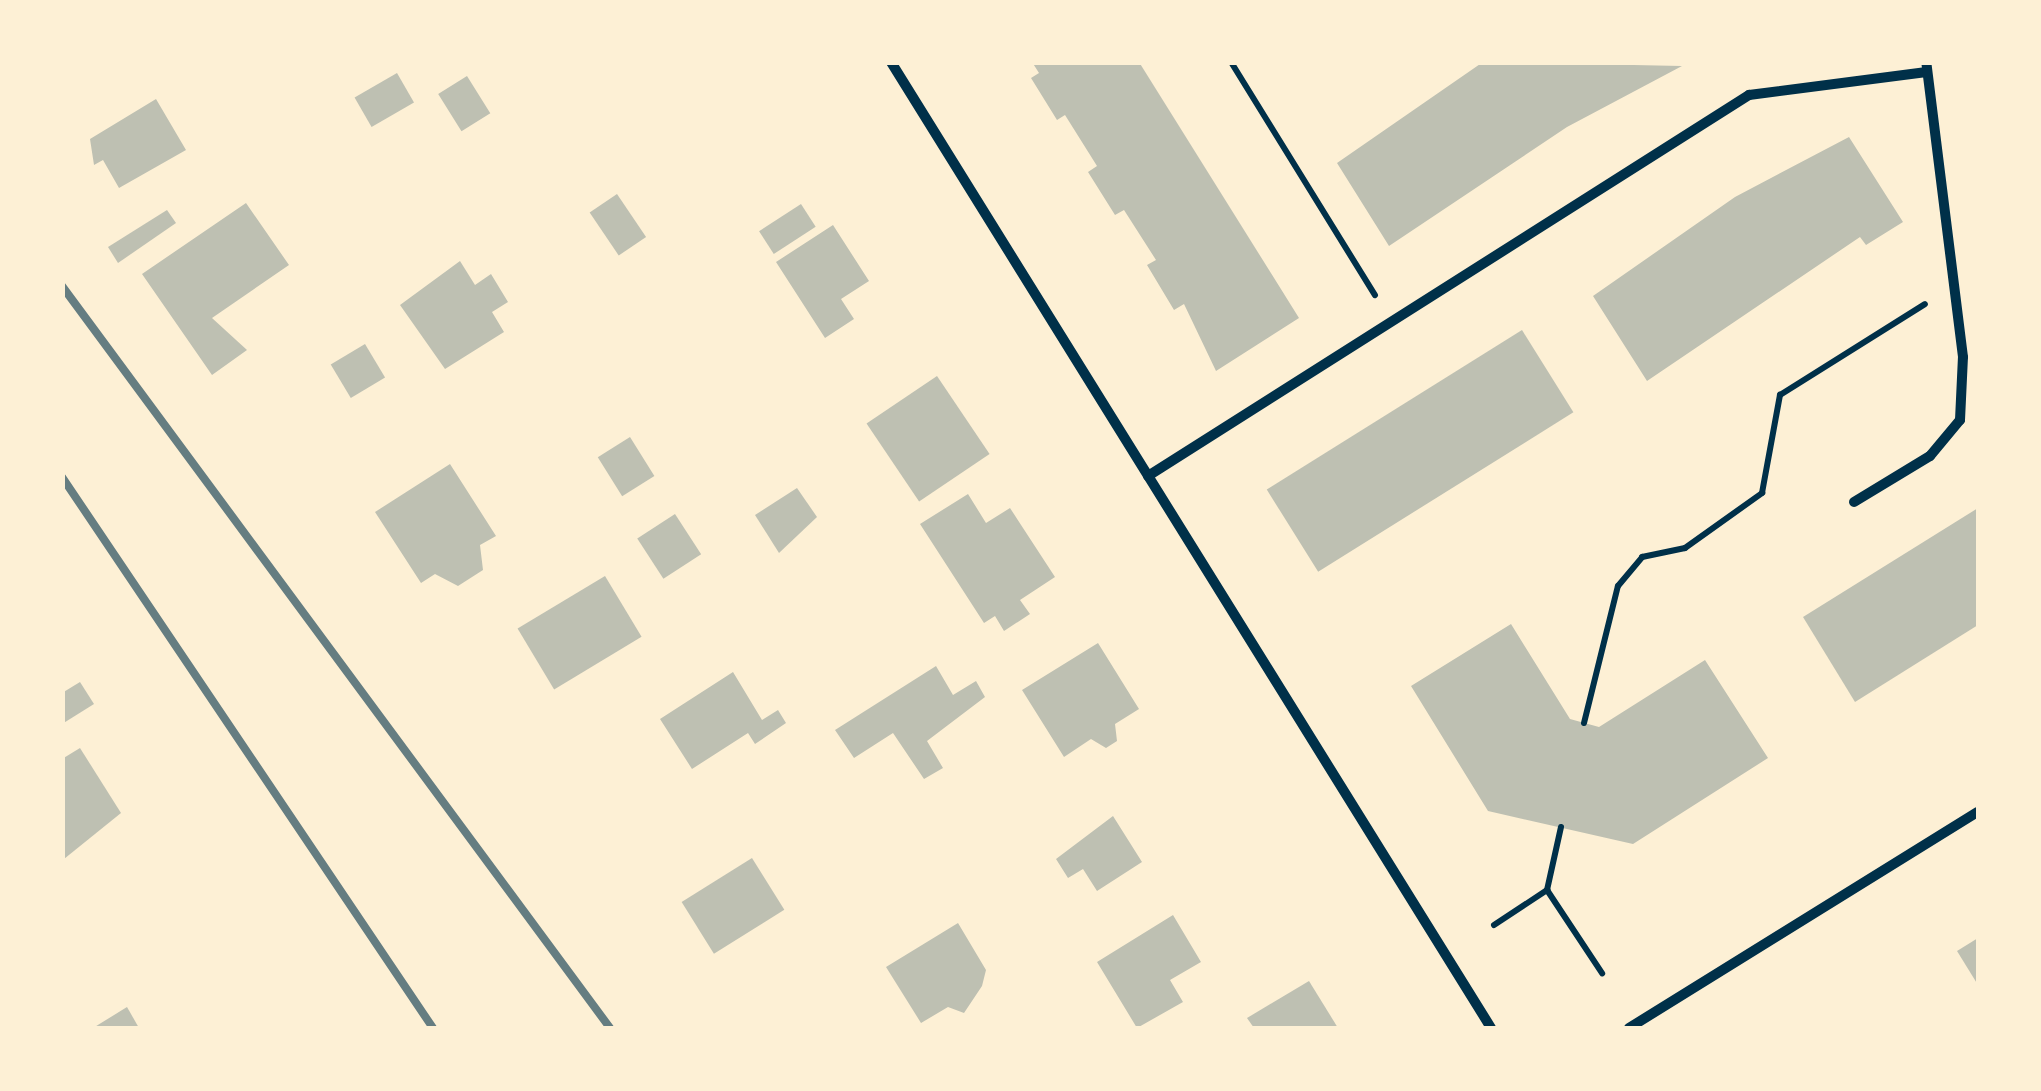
<!DOCTYPE html>
<style>
body{margin:0}
#map{position:relative;width:2041px;height:1091px;overflow:hidden;background:#fdf0d5;font-family:Quicksand,sans-serif}
div>[style]{position:absolute}
.building>*{inset:0;background:#bec0b2;transform-origin:0 0}
.path>*{height:6px;margin:-3px;padding:0 3px;transform-origin:3px;border-radius:3px;background:#003049}
.minor>*{height:10px;margin:-5px;padding:0 5px;transform-origin:5px;border-radius:5px;background:#003049}
.rail>*{height:8px;margin:-4px;padding:0 4px;transform-origin:4px;border-radius:4px;background:#657d81}
span{translate:-50% -50%;white-space:nowrap;text-align:center;line-height:1.15;-webkit-text-stroke:9px #fdf0d5;paint-order:stroke}
.frame{position:absolute;inset:0;border:65px solid #fdf0d5;pointer-events:none}
</style>
<div id="map">
<div class="building">
<div style="clip-path:polygon(1032px 62px,1139px 62px,1299px 318px,1216px 371px,1184px 304px,1174px 310px,1147px 265px,1156px 260px,1124px 210px,1115px 215px,1088px 172px,1097px 166px,1065px 115px,1057px 120px,1031px 78px,1039px 73px)"></div>
<div style="clip-path:polygon(1483px 62px,1682px 66px,1567px 127px,1389px 246px,1337px 163px)"></div>
<div style="left:397px;top:73px;width:34px;height:49px;rotate:60deg"></div>
<div style="left:467px;top:76px;width:44px;height:34px;rotate:58deg"></div>
<div style="clip-path:polygon(156px 99px,186px 150px,119px 188px,103px 160px,94px 165px,90px 139px)"></div>
<div style="clip-path:polygon(1849px 137px,1903px 222px,1866px 245px,1860px 237px,1647px 381px,1593px 296px,1735px 197px)"></div>
<div style="left:617px;top:194px;width:52px;height:33px;rotate:56deg"></div>
<div style="clip-path:polygon(246px 203px,289px 265px,212px 318px,247px 350px,212px 375px,142px 274px)"></div>
<div style="left:801px;top:204px;width:27px;height:50px;rotate:57deg"></div>
<div style="clip-path:polygon(167px 210px,176px 223px,118px 263px,108px 247px)"></div>
<div style="clip-path:polygon(833px 225px,869px 281px,841px 299px,854px 319px,825px 338px,776px 262px)"></div>
<div style="clip-path:polygon(460px 261px,475px 285px,491px 274px,508px 302px,492px 312px,504px 332px,445px 369px,400px 305px)"></div>
<div style="left:1522px;top:330px;width:97px;height:301px;rotate:58deg"></div>
<div style="left:365px;top:344px;width:39px;height:40px;rotate:59deg"></div>
<div style="left:937px;top:376px;width:94px;height:85px;rotate:56deg"></div>
<div style="left:630px;top:437px;width:46px;height:38px;rotate:58deg"></div>
<div style="clip-path:polygon(450px 464px,496px 536px,480px 545px,483px 570px,458px 586px,435px 574px,421px 583px,375px 512px)"></div>
<div style="clip-path:polygon(797px 488px,817px 517px,779px 553px,755px 515px)"></div>
<div style="clip-path:polygon(968px 494px,986px 523px,1010px 508px,1055px 577px,1020px 600px,1030px 614px,1004px 631px,995px 616px,984px 623px,920px 524px)"></div>
<div style="clip-path:polygon(1978px 508px,1978px 625px,1855px 702px,1803px 617px)"></div>
<div style="left:675px;top:514px;width:48px;height:45px;rotate:57deg"></div>
<div style="left:605px;top:576px;width:71px;height:102px;rotate:59deg"></div>
<div style="clip-path:polygon(1511px 624px,1570px 719px,1599px 727px,1705px 660px,1768px 758px,1633px 844px,1488px 811px,1411px 686px)"></div>
<div style="clip-path:polygon(1098px 643px,1139px 709px,1115px 724px,1117px 741px,1106px 748px,1091px 739px,1064px 757px,1022px 690px)"></div>
<div style="clip-path:polygon(936px 666px,953px 695px,976px 681px,985px 697px,927px 741px,943px 768px,924px 779px,893px 733px,854px 758px,835px 730px)"></div>
<div style="clip-path:polygon(733px 672px,762px 720px,778px 710px,786px 723px,755px 744px,748px 733px,692px 769px,660px 719px)"></div>
<div style="clip-path:polygon(80px 682px,94px 704px,62px 724px,62px 693px)"></div>
<div style="clip-path:polygon(80px 748px,121px 813px,64px 859px,62px 759px)"></div>
<div style="clip-path:polygon(1113px 816px,1142px 862px,1097px 891px,1083px 869px,1068px 878px,1056px 859px)"></div>
<div style="left:752px;top:858px;width:61px;height:83px;rotate:58deg"></div>
<div style="clip-path:polygon(1173px 915px,1201px 962px,1170px 980px,1183px 1002px,1137px 1028px,1097px 962px)"></div>
<div style="clip-path:polygon(958px 923px,986px 970px,982px 986px,964px 1013px,948px 1007px,921px 1023px,886px 967px)"></div>
<div style="clip-path:polygon(1978px 938px,1978px 985px,1957px 951px)"></div>
<div style="clip-path:polygon(1309px 981px,1338px 1028px,1254px 1028px,1247px 1018px)"></div>
<div style="clip-path:polygon(127px 1007px,139px 1028px,93px 1028px)"></div>
</div>
<div class="path">
<div style="left:1231px;top:62px;width:274px;rotate:58.3deg"></div>
<div style="left:1584px;top:723px;width:141px;rotate:-76.1deg"></div>
<div style="left:1618px;top:586px;width:38px;rotate:-50deg"></div>
<div style="left:1642px;top:557px;width:44px;rotate:-11.8deg"></div>
<div style="left:1685px;top:548px;width:95px;rotate:-35.5deg"></div>
<div style="left:1762px;top:493px;width:100px;rotate:-79.6deg"></div>
<div style="left:1780px;top:395px;width:171px;rotate:-32.1deg"></div>
<div style="left:1561px;top:827px;width:65px;rotate:102.5deg"></div>
<div style="left:1547px;top:890px;width:100px;rotate:56.5deg"></div>
<div style="left:1494px;top:925px;width:64px;rotate:-33.4deg"></div>
</div>
<div class="minor">
<div style="left:891px;top:62px;width:1137px;rotate:58.15deg"></div>
<div style="left:1148px;top:476px;width:712px;rotate:-32.37deg"></div>
<div style="left:1749px;top:95px;width:179px;rotate:-7.4deg"></div>
<div style="left:1854px;top:502px;width:89px;rotate:-31.2deg"></div>
<div style="left:1930px;top:456px;width:47px;rotate:-50.2deg"></div>
<div style="left:1960px;top:420px;width:63px;rotate:-87.3deg"></div>
<div style="left:1963px;top:357px;width:297px;rotate:-97.1deg"></div>
<div style="left:1629px;top:1028px;width:410px;rotate:-31.8deg"></div>
</div>
<div class="rail">
<div style="left:62px;top:286px;width:922px;rotate:53.55deg"></div>
<div style="left:62px;top:477px;width:664px;rotate:56.05deg"></div>
</div>
<div class="frame"></div>
</div>
